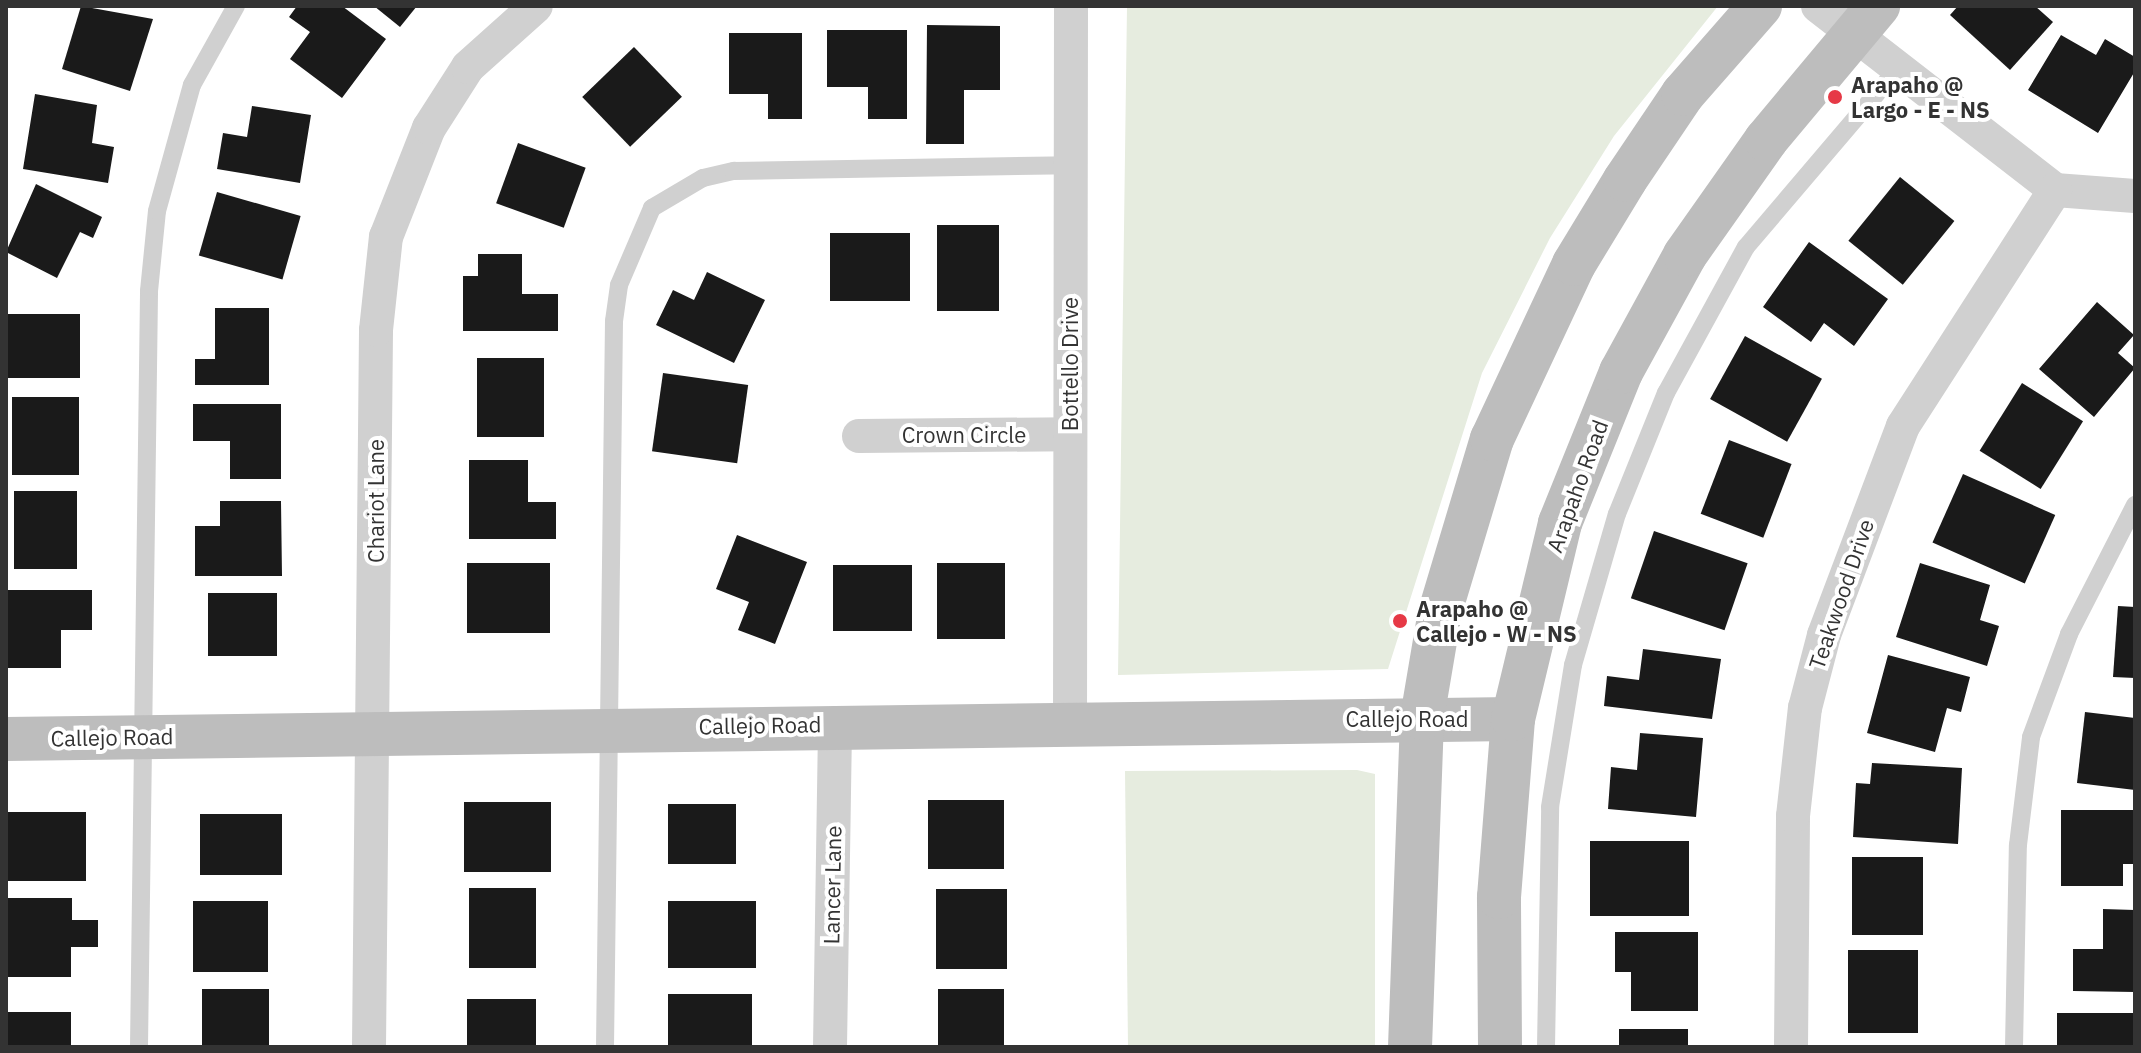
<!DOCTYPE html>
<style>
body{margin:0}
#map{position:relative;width:2141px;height:1053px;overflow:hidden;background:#fff;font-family:"IBM Plex Sans",sans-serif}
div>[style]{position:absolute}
.green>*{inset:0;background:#e6ecdf}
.building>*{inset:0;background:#1a1a1a;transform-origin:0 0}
.lane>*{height:18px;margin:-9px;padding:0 9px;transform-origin:9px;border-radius:9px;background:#d0d0d0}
.street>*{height:34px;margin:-17px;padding:0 17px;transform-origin:17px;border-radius:17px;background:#d0d0d0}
.secondary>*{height:44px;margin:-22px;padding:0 22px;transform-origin:22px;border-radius:22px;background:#bdbdbd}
.dots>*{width:22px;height:22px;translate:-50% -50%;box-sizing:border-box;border:4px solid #fff;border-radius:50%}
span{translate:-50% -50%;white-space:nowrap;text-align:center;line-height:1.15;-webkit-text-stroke:8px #fff;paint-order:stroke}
.poi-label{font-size:22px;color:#333;font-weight:700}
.left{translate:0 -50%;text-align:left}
.street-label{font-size:22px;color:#333}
.frame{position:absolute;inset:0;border:8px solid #333;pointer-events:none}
</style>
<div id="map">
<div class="green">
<div style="clip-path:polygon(1127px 6px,1718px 6px,1614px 136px,1550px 238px,1482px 373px,1388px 669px,1118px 675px)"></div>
<div style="clip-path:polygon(1357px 770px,1375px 774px,1375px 1047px,1128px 1047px,1125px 771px)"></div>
</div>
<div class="building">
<div style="clip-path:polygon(81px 6px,153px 19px,130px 91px,62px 69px)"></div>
<div style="clip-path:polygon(297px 6px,342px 6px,386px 39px,342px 98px,290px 59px,310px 32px,289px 17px)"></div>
<div style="clip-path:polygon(374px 6px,417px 6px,400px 27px)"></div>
<div style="clip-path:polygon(1958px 6px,2035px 6px,2053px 22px,2010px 70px,1950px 15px)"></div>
<div style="clip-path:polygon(927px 25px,1000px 26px,1000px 90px,964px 90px,964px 144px,926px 144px)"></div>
<div style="clip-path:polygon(827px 30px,907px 30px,907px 119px,868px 119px,868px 87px,827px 87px)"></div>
<div style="clip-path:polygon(729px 33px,802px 33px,802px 119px,768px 119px,768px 94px,729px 94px)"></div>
<div style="clip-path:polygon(2061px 35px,2096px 55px,2105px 39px,2135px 57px,2135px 71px,2098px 133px,2028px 90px)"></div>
<div style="left:634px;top:47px;width:69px;height:72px;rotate:46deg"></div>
<div style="clip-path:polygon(35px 94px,97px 105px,92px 143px,114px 147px,108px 183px,23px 169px)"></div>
<div style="clip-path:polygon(252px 106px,311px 115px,300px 183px,217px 169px,223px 133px,247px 137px)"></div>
<div style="left:518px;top:143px;width:72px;height:64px;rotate:20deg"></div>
<div style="left:1900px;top:177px;width:70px;height:82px;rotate:39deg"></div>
<div style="clip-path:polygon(36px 184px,102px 217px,93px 238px,80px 232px,57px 278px,6px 252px)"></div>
<div style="left:217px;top:192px;width:87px;height:66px;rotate:16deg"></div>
<div style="left:937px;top:225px;width:62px;height:86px"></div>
<div style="left:830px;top:233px;width:80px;height:68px"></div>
<div style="clip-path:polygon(1809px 242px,1888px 299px,1854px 346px,1824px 323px,1811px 342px,1763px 307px)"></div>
<div style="clip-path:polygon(478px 254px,522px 254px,522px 294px,558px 294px,558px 331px,463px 331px,463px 276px,478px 276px)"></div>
<div style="clip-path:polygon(707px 272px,765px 300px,734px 363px,656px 325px,673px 290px,694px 300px)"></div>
<div style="clip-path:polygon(2097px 302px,2134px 335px,2118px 353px,2135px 368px,2094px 417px,2039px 369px)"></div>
<div style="clip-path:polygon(215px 308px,269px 308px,269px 385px,195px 385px,195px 359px,215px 359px)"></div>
<div style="left:8px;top:314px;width:72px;height:64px"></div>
<div style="left:1745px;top:336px;width:88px;height:72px;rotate:29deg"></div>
<div style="left:477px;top:358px;width:67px;height:79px"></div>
<div style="left:663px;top:373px;width:86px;height:79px;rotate:8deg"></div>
<div style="left:2022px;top:383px;width:72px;height:80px;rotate:32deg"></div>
<div style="left:12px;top:397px;width:67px;height:78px"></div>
<div style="clip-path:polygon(193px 404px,281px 404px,281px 479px,230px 479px,230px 441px,193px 441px)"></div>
<div style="left:1729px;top:440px;width:67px;height:79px;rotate:21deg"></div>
<div style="clip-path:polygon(469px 460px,528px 460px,528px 502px,556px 502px,556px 539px,469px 539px)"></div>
<div style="left:1963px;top:474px;width:101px;height:75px;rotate:24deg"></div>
<div style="left:14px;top:491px;width:63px;height:78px"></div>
<div style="clip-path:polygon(220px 501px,281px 501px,282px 576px,195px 576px,195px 526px,220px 526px)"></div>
<div style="left:1654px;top:531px;width:99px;height:71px;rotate:19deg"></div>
<div style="clip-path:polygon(737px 535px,807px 562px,775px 644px,738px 630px,749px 602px,716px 589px)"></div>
<div style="left:467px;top:563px;width:83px;height:70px"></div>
<div style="left:937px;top:563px;width:68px;height:76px"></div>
<div style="clip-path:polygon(1920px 563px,1990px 585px,1980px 620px,1999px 626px,1987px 666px,1896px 637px)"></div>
<div style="left:833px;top:565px;width:79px;height:66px"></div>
<div style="clip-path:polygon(6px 590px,92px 590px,92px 630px,61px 630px,61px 668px,6px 668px)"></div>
<div style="left:208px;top:593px;width:69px;height:63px"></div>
<div style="clip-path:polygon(2118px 606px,2135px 607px,2135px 678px,2113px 677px)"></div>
<div style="clip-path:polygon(1643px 649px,1721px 659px,1712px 719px,1604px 706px,1607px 676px,1639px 680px)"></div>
<div style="clip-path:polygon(1888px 655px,1970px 677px,1961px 712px,1947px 708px,1935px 752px,1867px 733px)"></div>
<div style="clip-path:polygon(2085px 712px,2135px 718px,2135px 790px,2077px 783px)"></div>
<div style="clip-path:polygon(1640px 733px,1703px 738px,1696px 817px,1608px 809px,1611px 767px,1637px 770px)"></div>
<div style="clip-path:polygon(1872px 763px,1962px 768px,1958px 844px,1853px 837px,1856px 783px,1870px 784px)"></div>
<div style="left:928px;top:800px;width:76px;height:69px"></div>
<div style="left:464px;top:802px;width:87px;height:70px"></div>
<div style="left:668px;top:804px;width:68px;height:60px"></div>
<div style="clip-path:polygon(2061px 810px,2135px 810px,2135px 864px,2123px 864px,2123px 886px,2061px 886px)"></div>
<div style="left:6px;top:812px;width:80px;height:69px"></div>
<div style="left:200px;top:814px;width:82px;height:61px"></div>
<div style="left:1590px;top:841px;width:99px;height:75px"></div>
<div style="left:1852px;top:857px;width:71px;height:78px"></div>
<div style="left:469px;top:888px;width:67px;height:80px"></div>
<div style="left:936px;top:889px;width:71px;height:80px"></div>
<div style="clip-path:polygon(6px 898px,72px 898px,72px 920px,98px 920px,98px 947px,71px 947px,71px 977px,6px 977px)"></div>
<div style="left:193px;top:901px;width:75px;height:71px"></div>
<div style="left:668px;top:901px;width:88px;height:67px"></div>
<div style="clip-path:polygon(2103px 909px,2135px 910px,2135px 992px,2073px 991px,2073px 949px,2103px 949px)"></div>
<div style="clip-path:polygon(1615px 932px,1698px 932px,1698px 1011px,1631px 1011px,1631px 972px,1615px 972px)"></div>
<div style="left:1848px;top:950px;width:70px;height:83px"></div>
<div style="left:202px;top:989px;width:67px;height:58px"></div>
<div style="left:938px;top:989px;width:66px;height:58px"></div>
<div style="left:668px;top:994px;width:84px;height:53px"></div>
<div style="left:467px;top:999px;width:69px;height:48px"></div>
<div style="left:6px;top:1012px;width:65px;height:35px"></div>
<div style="left:2057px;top:1013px;width:78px;height:34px"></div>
<div style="left:1619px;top:1029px;width:69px;height:18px"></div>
</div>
<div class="lane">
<div style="left:139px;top:1047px;width:756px;rotate:-89.24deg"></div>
<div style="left:149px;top:291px;width:80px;rotate:-84.3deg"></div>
<div style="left:157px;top:211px;width:131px;rotate:-74.5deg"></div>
<div style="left:192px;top:85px;width:90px;rotate:-60.9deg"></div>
<div style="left:605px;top:1047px;width:726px;rotate:-89.29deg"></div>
<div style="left:614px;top:321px;width:36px;rotate:-82deg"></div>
<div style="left:619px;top:285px;width:84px;rotate:-66.8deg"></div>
<div style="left:652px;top:208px;width:59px;rotate:-30.5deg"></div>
<div style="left:703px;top:178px;width:32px;rotate:-13deg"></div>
<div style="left:734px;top:171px;width:336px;rotate:-1deg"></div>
<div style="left:1546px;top:1047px;width:240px;rotate:-89deg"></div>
<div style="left:1550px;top:807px;width:144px;rotate:-80.8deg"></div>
<div style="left:1573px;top:665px;width:157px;rotate:-73.8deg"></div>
<div style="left:1617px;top:514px;width:131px;rotate:-68deg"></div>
<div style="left:1666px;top:393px;width:166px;rotate:-61.3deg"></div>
<div style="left:1746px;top:247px;width:231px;rotate:-49.6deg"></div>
<div style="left:2014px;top:1047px;width:202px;rotate:-88.9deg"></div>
<div style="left:2018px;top:845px;width:109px;rotate:-83.1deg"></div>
<div style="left:2031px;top:737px;width:110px;rotate:-69.7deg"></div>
<div style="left:2069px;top:634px;width:145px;rotate:-62.9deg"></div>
</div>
<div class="street">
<div style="left:1818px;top:6px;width:300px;rotate:37.8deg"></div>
<div style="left:2055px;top:190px;width:80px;rotate:4.3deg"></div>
<div style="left:859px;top:436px;width:211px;rotate:-0.5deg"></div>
<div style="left:1070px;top:722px;width:716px;rotate:-89.92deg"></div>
<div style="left:369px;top:1047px;width:717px;rotate:-89.44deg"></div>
<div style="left:376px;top:330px;width:94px;rotate:-83.9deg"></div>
<div style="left:386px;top:237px;width:117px;rotate:-68.5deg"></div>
<div style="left:429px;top:128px;width:72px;rotate:-57.4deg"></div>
<div style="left:468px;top:67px;width:91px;rotate:-41.9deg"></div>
<div style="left:830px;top:1047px;width:324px;rotate:-89.1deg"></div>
<div style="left:1791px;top:1047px;width:231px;rotate:-89.5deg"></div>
<div style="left:1793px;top:816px;width:109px;rotate:-83.7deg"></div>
<div style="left:1805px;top:708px;width:75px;rotate:-75.4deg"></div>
<div style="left:1824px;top:635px;width:223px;rotate:-69.3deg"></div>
<div style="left:1903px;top:426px;width:281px;rotate:-57.2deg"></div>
</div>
<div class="secondary">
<div style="left:6px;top:739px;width:1507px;rotate:-0.76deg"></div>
<div style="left:1410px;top:1047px;width:329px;rotate:-87.9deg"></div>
<div style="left:1422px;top:718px;width:108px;rotate:-80.4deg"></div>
<div style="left:1440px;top:612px;width:181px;rotate:-73.3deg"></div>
<div style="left:1492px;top:439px;width:193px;rotate:-64.9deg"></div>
<div style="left:1574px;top:264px;width:98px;rotate:-58.7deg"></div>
<div style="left:1625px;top:180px;width:104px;rotate:-56deg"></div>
<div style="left:1683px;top:94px;width:117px;rotate:-48.8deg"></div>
<div style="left:1500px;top:1047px;width:150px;rotate:-90.4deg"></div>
<div style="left:1499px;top:897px;width:179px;rotate:-85.5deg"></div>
<div style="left:1513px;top:719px;width:202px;rotate:-76.5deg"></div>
<div style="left:1560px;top:523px;width:163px;rotate:-68deg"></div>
<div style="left:1621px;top:372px;width:133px;rotate:-61.3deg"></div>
<div style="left:1685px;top:255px;width:141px;rotate:-54.8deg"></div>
<div style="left:1766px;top:140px;width:175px;rotate:-50.1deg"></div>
</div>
<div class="dots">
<div style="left:1835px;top:97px;background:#e63946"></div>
<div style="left:1400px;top:621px;background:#e63946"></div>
</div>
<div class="poi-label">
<span class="left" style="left:1851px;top:97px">Arapaho @<br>Largo - E - NS</span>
<span class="left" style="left:1416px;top:621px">Arapaho @<br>Callejo - W - NS</span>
</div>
<div class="street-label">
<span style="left:1070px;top:364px;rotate:-90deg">Bottello Drive</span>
<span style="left:964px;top:435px">Crown Circle</span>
<span style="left:1577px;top:486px;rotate:-70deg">Arapaho Road</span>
<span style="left:376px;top:501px;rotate:-90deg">Chariot Lane</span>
<span style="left:1841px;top:594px;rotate:-71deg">Teakwood Drive</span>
<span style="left:1407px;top:719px">Callejo Road</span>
<span style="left:760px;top:725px;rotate:-1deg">Callejo Road</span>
<span style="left:112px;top:737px;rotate:-1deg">Callejo Road</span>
<span style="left:832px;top:885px;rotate:-89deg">Lancer Lane</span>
</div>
<div class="frame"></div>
</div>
